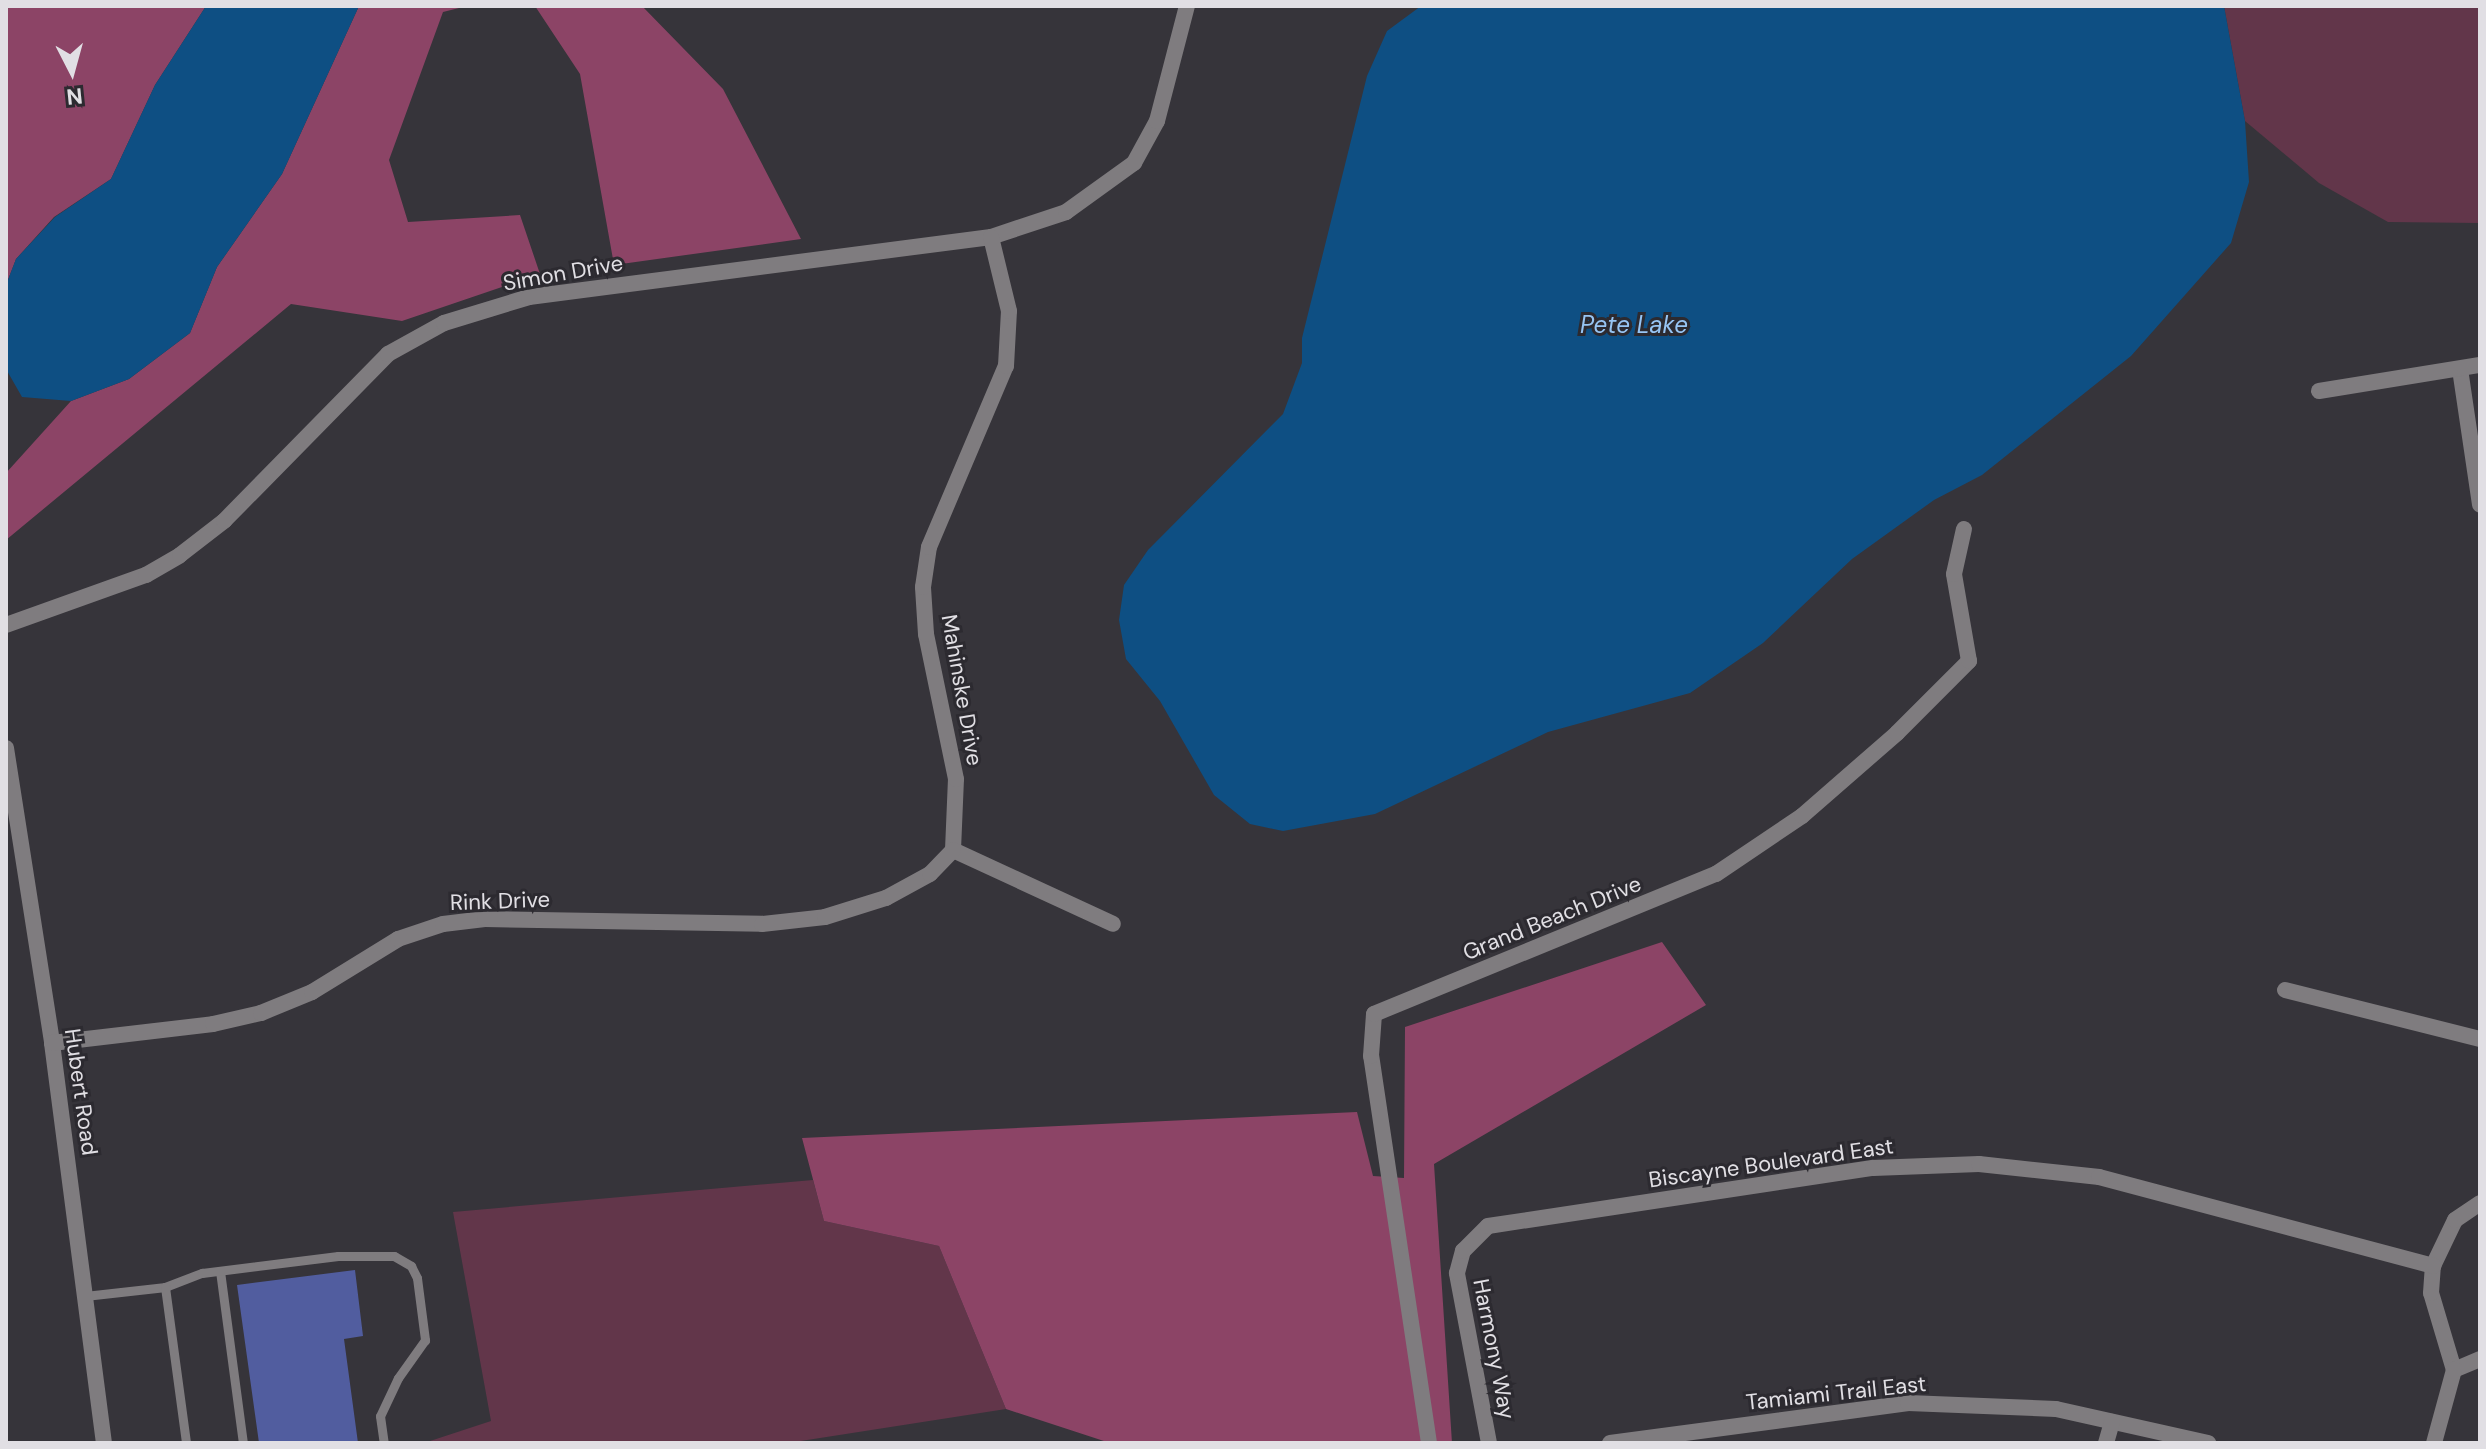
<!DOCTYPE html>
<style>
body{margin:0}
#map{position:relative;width:2486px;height:1449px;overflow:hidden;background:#36343a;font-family:"DM Sans",sans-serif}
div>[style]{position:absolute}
.green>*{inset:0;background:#62364a}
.forest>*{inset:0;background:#8c4466}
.water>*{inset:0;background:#0e4f83}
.building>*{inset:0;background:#515d9f}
.service>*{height:9px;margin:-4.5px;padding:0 4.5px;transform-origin:4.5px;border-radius:4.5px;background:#7f7c7f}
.minor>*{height:16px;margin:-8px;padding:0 8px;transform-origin:8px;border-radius:8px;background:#7f7c7f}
span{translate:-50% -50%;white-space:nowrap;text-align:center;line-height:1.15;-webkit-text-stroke:6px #2c2a30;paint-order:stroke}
.street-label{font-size:22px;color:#e1dfe4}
.water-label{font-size:24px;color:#97c5f4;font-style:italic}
.frame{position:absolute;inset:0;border:8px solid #e1dfe4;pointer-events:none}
.north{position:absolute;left:32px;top:32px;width:80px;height:80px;-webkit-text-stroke:6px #2c2a30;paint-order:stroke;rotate:174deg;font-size:22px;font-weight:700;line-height:32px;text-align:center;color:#e1dfe4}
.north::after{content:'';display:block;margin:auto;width:28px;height:36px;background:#e1dfe4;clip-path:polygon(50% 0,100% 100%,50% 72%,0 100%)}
</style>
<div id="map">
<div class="green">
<div style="clip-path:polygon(2224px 6px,2480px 6px,2480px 223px,2388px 222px,2319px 183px,2245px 121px)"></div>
<div style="clip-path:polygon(813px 1180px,824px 1221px,939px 1246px,1006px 1409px,788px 1443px,424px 1443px,491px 1421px,453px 1212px)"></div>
</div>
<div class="forest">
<div style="clip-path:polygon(6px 6px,206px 6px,155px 85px,111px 179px,54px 217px,16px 259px,6px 285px)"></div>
<div style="clip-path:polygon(359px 6px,467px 6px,443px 12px,389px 160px,408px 222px,520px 215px,540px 274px,402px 321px,291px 304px,6px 540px,6px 473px,71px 401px,129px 379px,190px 333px,217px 267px,282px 174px)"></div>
<div style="clip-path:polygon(535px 6px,642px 6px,723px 89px,801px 239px,614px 265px,580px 74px)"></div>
<div style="clip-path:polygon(1662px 942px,1706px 1005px,1434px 1164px,1452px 1443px,1110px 1443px,1006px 1409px,939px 1246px,824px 1221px,802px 1138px,1357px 1112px,1373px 1176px,1404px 1178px,1405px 1027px)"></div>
</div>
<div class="water">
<div style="clip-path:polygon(206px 6px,359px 6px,282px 174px,217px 267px,190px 333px,129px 379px,71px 401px,22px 397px,6px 369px,6px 285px,16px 259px,55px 217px,111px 179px,155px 85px)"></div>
<div style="clip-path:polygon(1421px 6px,2224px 6px,2245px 121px,2249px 182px,2231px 243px,2131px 356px,1982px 475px,1934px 500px,1852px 559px,1763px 643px,1690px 693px,1548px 732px,1375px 814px,1283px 831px,1250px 824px,1214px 795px,1160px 701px,1126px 659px,1119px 620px,1124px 585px,1148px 550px,1283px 414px,1302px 363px,1302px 338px,1367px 76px,1387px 31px)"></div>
</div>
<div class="building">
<div style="clip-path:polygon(355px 1270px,363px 1336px,344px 1339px,358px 1443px,259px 1443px,237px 1285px)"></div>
</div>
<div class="service">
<div style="left:220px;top:1271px;width:174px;rotate:82.4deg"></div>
<div style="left:165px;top:1287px;width:40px;rotate:-21deg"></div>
<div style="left:202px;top:1273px;width:137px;rotate:-7.1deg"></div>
<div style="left:338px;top:1256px;width:56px"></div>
<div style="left:394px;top:1256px;width:20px;rotate:30deg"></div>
<div style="left:411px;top:1266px;width:13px;rotate:63deg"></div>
<div style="left:417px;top:1278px;width:63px;rotate:82.6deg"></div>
<div style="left:425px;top:1340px;width:47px;rotate:125.4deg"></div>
<div style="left:398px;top:1378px;width:42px;rotate:115.3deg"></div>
<div style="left:380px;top:1416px;width:27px;rotate:82deg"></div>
<div style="left:85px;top:1296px;width:81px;rotate:-6.4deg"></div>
<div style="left:165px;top:1287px;width:157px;rotate:82.3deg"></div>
</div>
<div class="minor">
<div style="left:2460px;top:369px;width:137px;rotate:81.6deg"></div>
<div style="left:2319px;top:391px;width:163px;rotate:-9.2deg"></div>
<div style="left:6px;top:625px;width:149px;rotate:-19.7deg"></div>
<div style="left:146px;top:575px;width:39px;rotate:-30deg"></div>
<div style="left:180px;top:555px;width:56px;rotate:-37.7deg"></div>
<div style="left:224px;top:521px;width:234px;rotate:-45.5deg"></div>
<div style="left:388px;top:354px;width:64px;rotate:-29deg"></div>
<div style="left:444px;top:323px;width:89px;rotate:-17deg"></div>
<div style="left:529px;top:297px;width:466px;rotate:-7.4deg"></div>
<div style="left:991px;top:237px;width:79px;rotate:-18.4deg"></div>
<div style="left:1066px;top:212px;width:84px;rotate:-35.8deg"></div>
<div style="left:1134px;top:163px;width:48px;rotate:-61.3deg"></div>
<div style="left:1157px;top:121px;width:119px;rotate:-75.4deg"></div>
<div style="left:6px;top:748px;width:299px;rotate:81.1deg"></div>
<div style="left:52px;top:1043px;width:403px;rotate:82.6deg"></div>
<div style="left:953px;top:850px;width:71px;rotate:-87.6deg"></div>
<div style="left:956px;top:779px;width:148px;rotate:-101.7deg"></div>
<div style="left:926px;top:634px;width:47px;rotate:-93.7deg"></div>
<div style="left:923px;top:587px;width:40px;rotate:-81.5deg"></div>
<div style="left:929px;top:547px;width:197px;rotate:-67deg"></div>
<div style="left:1006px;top:366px;width:55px;rotate:-86.9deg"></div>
<div style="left:1009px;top:311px;width:76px;rotate:-103.7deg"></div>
<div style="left:953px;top:850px;width:176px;rotate:24.8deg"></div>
<div style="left:2285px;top:990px;width:201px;rotate:14.1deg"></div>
<div style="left:52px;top:1043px;width:162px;rotate:-6.7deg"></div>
<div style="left:213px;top:1024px;width:49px;rotate:-12.9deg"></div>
<div style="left:261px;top:1013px;width:55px;rotate:-22.4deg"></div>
<div style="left:312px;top:992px;width:101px;rotate:-31.6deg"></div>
<div style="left:398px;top:939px;width:47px;rotate:-18.4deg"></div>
<div style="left:443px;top:924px;width:42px;rotate:-6.8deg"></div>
<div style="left:485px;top:919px;width:277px;rotate:1deg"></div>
<div style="left:762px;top:924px;width:63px;rotate:-6.3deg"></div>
<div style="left:825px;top:917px;width:64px;rotate:-17.3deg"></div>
<div style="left:886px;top:898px;width:50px;rotate:-28.6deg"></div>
<div style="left:930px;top:874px;width:33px;rotate:-46deg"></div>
<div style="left:2454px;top:1370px;width:80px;rotate:-106.6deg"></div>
<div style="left:2431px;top:1293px;width:27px;rotate:-86deg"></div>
<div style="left:2433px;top:1266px;width:51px;rotate:-64.4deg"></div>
<div style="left:2455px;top:1220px;width:30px;rotate:-34deg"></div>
<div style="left:2454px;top:1370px;width:28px;rotate:-23deg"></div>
<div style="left:1429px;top:1443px;width:391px;rotate:-98.5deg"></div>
<div style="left:1371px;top:1056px;width:42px;rotate:-85.9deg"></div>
<div style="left:1374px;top:1014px;width:370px;rotate:-22.3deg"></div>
<div style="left:1716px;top:874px;width:104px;rotate:-34deg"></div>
<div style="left:1802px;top:816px;width:126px;rotate:-41.1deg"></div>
<div style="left:1897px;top:733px;width:102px;rotate:-45deg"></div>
<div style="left:1969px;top:661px;width:88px;rotate:-99.8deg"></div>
<div style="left:1954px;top:574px;width:46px;rotate:-77.5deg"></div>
<div style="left:1489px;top:1443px;width:173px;rotate:-100.7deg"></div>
<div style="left:1457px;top:1273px;width:23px;rotate:-75deg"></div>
<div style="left:1463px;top:1251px;width:35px;rotate:-45deg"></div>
<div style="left:1488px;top:1226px;width:389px;rotate:-8.6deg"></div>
<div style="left:1873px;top:1168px;width:106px;rotate:-2.2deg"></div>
<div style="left:1979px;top:1164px;width:121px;rotate:6.2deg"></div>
<div style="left:2099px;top:1177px;width:346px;rotate:14.9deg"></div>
<div style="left:1610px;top:1443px;width:301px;rotate:-7.6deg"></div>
<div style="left:1908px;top:1403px;width:148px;rotate:2.3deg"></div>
<div style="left:2056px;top:1409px;width:156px;rotate:12.6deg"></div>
<div style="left:2106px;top:1443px;width:22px;rotate:-74deg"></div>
<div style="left:2434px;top:1443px;width:76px;rotate:-74.7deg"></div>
</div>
<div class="street-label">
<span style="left:563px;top:273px;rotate:-10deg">Simon Drive</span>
<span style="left:962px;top:690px;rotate:80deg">Mahinske Drive</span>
<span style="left:500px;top:901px;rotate:-2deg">Rink Drive</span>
<span style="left:1552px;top:918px;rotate:-22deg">Grand Beach Drive</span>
<span style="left:81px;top:1092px;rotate:82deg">Hubert Road</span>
<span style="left:1771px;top:1163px;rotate:-8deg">Biscayne Boulevard East</span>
<span style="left:1494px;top:1349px;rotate:79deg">Harmony Way</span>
<span style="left:1836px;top:1393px;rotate:-6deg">Tamiami Trail East</span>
</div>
<div class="water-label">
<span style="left:1634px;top:325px">Pete Lake</span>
</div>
<div class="frame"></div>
<div class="north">N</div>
</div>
